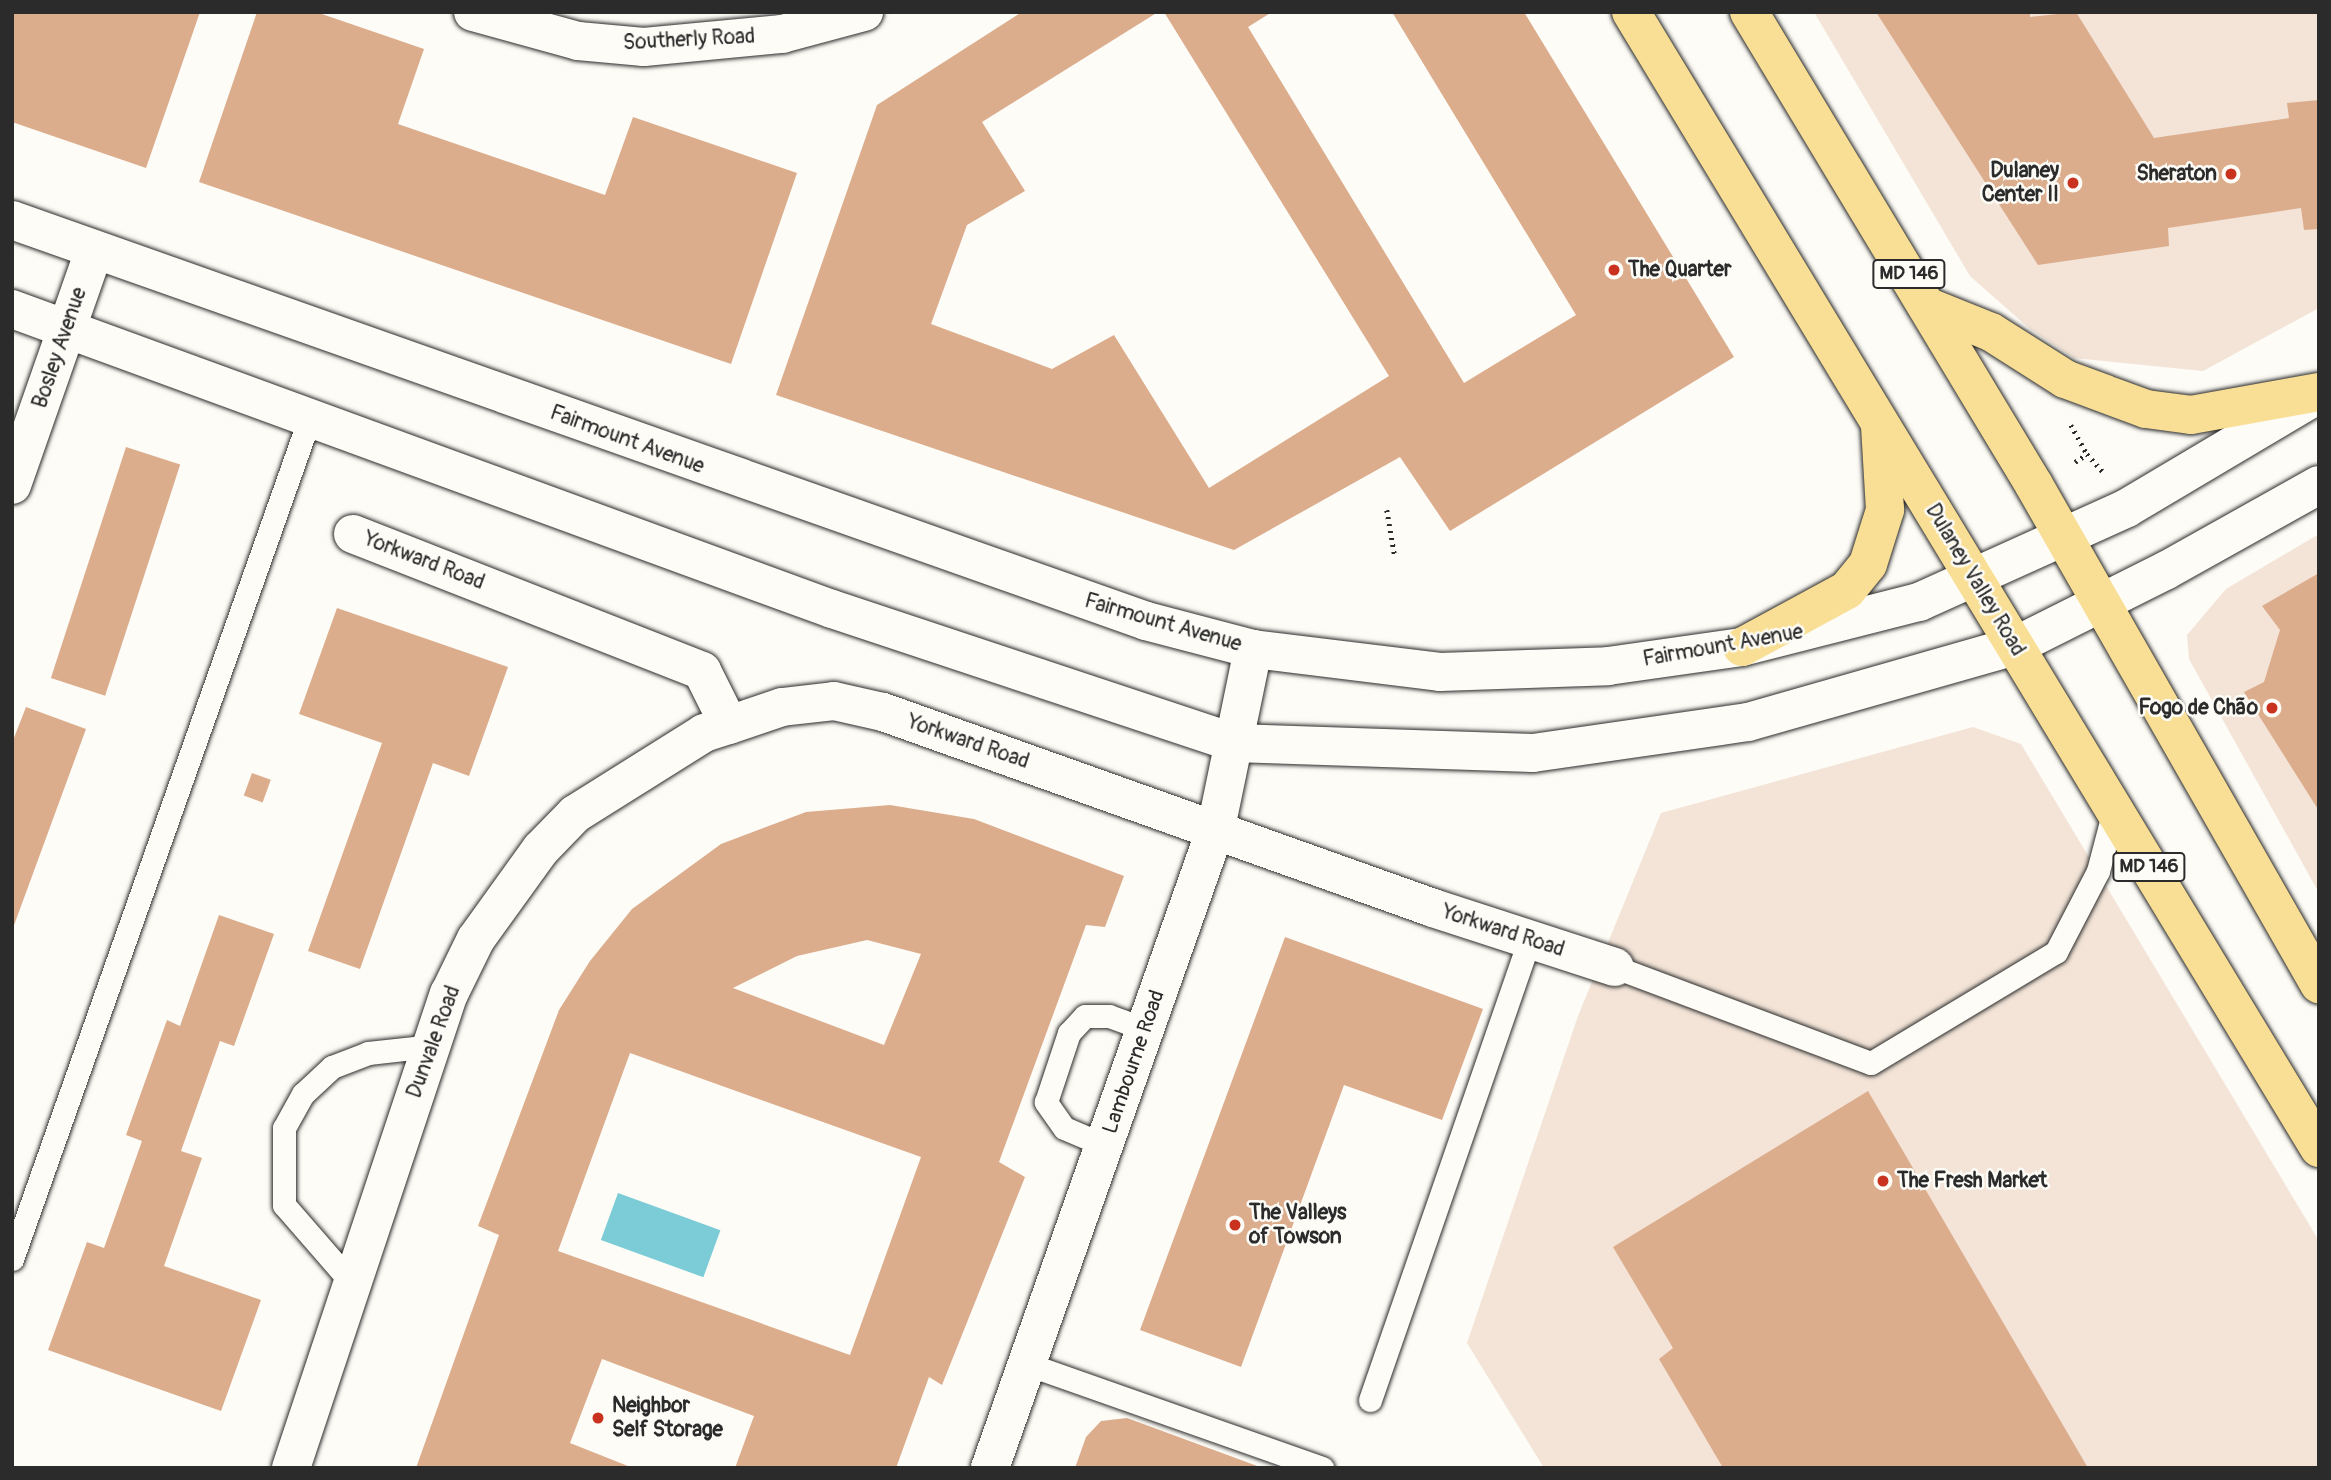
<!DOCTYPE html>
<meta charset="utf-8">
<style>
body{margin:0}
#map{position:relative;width:2331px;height:1480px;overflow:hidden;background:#fdfcf7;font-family:Pangolin,sans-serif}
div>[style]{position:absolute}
.built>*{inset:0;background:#f3e4d7}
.water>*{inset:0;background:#7cccd8;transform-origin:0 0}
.building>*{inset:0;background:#dcad8d;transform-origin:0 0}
.path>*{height:4.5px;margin-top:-2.25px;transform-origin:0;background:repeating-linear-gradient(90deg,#2b2b2b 0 2px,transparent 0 7px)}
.roads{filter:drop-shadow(0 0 2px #2b2b2b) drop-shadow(0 0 2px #2b2b2b)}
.service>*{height:23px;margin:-11.5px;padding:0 11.5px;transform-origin:11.5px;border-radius:11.5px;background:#fdfcf7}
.minor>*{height:38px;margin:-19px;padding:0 19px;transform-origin:19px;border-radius:19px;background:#fdfcf7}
.secondary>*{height:38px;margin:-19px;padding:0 19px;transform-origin:19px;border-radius:19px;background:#fdfcf7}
.primary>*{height:38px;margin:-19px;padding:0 19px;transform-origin:19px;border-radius:19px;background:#f9df96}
.dots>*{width:19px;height:19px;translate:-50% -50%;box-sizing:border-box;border:4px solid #fdfcf7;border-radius:50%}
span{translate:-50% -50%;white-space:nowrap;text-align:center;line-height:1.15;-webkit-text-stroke:5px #fdfcf7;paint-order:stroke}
.shield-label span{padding:2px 5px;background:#fdfcf7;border:2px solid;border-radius:5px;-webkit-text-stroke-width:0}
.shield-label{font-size:19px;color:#2b2b2b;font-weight:700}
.street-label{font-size:21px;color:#2b2b2b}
.poi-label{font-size:21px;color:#2b2b2b;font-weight:700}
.right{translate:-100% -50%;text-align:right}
.left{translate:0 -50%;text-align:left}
.frame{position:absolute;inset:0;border:14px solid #2b2b2b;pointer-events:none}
</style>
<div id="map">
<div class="built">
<div style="clip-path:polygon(1814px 12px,2319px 12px,2319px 308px,2203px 371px,2074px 358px,2030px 329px,1970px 276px)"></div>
<div style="clip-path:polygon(2319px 534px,2319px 893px,2189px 659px,2187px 635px,2226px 589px)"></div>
<div style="clip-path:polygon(1973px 727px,2021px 744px,2319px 1241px,2319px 1468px,1544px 1468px,1467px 1343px,1578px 1016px,1661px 813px)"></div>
</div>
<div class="water">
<div style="left:618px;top:1193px;width:109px;height:50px;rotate:20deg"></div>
</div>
<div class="building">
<div style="clip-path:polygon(12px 12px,200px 12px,146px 168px,12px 122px)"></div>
<div style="clip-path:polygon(257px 12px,316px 12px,424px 49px,398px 124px,605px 195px,633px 117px,797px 173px,731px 364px,199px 182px)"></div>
<div style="clip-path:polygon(1022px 12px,1158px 12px,982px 122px,1025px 191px,967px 225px,931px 324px,1052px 369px,1114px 335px,1209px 488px,1389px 376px,1164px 12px,1272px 12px,1248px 27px,1464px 383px,1576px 315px,1392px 12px,1524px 12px,1734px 357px,1450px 531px,1400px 457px,1234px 550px,776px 395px,877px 105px)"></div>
<div style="clip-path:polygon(1876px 12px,2030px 12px,2030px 17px,2076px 12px,2154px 138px,2289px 118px,2287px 103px,2319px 100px,2319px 229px,2304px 230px,2301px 208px,2168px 228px,2169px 246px,2038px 265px)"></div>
<div style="left:126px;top:447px;width:57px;height:243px;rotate:18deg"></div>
<div style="clip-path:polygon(2319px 573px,2319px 811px,2244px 692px,2264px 682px,2280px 630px,2262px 606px)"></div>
<div style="clip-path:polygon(337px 608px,508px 667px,469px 776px,433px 763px,360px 969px,308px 951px,382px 743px,299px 714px)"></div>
<div style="clip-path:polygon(26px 707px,86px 729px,13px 928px,12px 743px)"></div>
<div style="left:252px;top:773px;width:20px;height:24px;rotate:20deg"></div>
<div style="clip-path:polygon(evenodd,890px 805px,974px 819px,1124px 876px,1105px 927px,1086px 925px,999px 1162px,1025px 1177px,942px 1385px,929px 1377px,896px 1468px,735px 1468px,754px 1416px,602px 1359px,570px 1443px,633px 1468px,416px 1468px,499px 1235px,478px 1226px,559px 1010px,590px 961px,632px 909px,721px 844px,806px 812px,890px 805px,867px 940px,921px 954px,884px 1045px,733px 988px,797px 956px,867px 940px,890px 805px,630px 1053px,921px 1157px,850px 1355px,558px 1251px,630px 1053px)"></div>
<div style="clip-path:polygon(219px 915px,274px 934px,234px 1046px,220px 1041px,181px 1151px,202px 1158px,164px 1266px,261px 1300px,221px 1411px,48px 1350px,87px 1242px,104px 1248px,142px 1141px,126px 1135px,167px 1020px,180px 1026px)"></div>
<div style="clip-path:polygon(1285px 937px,1483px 1009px,1442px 1120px,1344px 1085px,1241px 1367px,1140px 1330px)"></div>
<div style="clip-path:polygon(1868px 1091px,2088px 1468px,1723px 1468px,1659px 1359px,1673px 1348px,1613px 1247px)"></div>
<div style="clip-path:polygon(1127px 1418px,1260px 1467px,1259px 1468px,1075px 1468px,1086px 1437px,1101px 1421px)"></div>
</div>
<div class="path">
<div style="left:2071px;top:425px;width:33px;rotate:61deg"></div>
<div style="left:2075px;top:462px;width:14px;rotate:-34deg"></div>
<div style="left:2087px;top:454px;width:27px;rotate:48deg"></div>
<div style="left:1387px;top:510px;width:48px;rotate:80.3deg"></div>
</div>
<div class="roads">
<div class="service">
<div style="left:1615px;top:967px;width:273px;rotate:20.6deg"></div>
<div style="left:1871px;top:1063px;width:216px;rotate:-31deg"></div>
<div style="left:2056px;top:952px;width:91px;rotate:-62.6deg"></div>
<div style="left:2098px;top:871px;width:63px;rotate:-75.3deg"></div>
<div style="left:1104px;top:1145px;width:43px;rotate:-157deg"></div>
<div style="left:1064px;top:1128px;width:32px;rotate:-125deg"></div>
<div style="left:1046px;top:1102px;width:73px;rotate:-71.6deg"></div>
<div style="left:1069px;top:1033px;width:23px;rotate:-47deg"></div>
<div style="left:1085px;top:1016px;width:24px"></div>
<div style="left:1109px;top:1016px;width:38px;rotate:20deg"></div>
<div style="left:12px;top:1259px;width:890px;rotate:-70.51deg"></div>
<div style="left:351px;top:1282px;width:102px;rotate:-131deg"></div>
<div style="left:284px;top:1205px;width:77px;rotate:-90deg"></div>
<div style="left:284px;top:1128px;width:39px;rotate:-61deg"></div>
<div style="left:303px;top:1094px;width:40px;rotate:-43deg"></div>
<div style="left:332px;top:1067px;width:39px;rotate:-21deg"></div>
<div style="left:368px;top:1053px;width:63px;rotate:-6.3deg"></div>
<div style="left:1027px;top:1364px;width:313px;rotate:19.4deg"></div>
<div style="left:1370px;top:1400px;width:488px;rotate:-70.9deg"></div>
</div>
<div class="minor">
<div style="left:473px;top:12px;width:109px;rotate:15.4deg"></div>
<div style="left:578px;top:41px;width:66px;rotate:5.2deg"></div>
<div style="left:644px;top:47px;width:139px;rotate:-5.4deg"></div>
<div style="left:782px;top:34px;width:85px;rotate:-15deg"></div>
<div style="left:353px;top:534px;width:375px;rotate:21.4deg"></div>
<div style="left:702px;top:671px;width:60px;rotate:63.4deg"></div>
<div style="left:729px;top:725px;width:56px;rotate:-18.8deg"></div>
<div style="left:782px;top:707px;width:52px;rotate:-6.6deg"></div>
<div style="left:834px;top:701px;width:50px;rotate:12.7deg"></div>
<div style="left:883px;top:712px;width:584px;rotate:19.61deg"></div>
<div style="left:1433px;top:908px;width:191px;rotate:18deg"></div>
<div style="left:291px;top:1468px;width:500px;rotate:-71.6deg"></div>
<div style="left:449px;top:994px;width:61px;rotate:-63.9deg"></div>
<div style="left:476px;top:939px;width:111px;rotate:-54.2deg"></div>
<div style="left:541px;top:849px;width:49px;rotate:-45.8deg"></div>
<div style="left:575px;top:814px;width:152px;rotate:-32.1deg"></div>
<div style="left:704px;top:733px;width:26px;rotate:-18deg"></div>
<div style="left:990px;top:1468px;width:679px;rotate:-70.55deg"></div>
<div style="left:1216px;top:828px;width:183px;rotate:-78.3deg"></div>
</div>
<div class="secondary">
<div style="left:12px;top:220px;width:1203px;rotate:19.47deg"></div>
<div style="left:1146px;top:621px;width:111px;rotate:14.7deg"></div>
<div style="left:1253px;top:649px;width:188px;rotate:7deg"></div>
<div style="left:1440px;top:672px;width:168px;rotate:-2deg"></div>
<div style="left:1608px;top:666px;width:135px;rotate:-8.1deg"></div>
<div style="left:1742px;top:647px;width:183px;rotate:-14.3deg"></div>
<div style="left:1919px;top:602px;width:228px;rotate:-24.3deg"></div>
<div style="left:2127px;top:508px;width:223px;rotate:-30.7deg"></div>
<div style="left:12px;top:309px;width:873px;rotate:20.1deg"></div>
<div style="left:832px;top:609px;width:424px;rotate:18.4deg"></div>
<div style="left:1234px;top:743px;width:299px;rotate:1.9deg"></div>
<div style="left:1533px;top:753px;width:217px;rotate:-8.2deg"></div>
<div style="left:1748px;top:722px;width:278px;rotate:-15.9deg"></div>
<div style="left:2015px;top:646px;width:168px;rotate:-26.6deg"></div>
<div style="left:2165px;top:571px;width:176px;rotate:-29.2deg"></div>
<div style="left:12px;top:485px;width:248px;rotate:-70.7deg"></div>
</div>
<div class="primary">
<div style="left:1631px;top:12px;width:1328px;rotate:58.8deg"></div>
<div style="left:1749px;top:12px;width:552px;rotate:58.93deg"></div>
<div style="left:2034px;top:485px;width:575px;rotate:60.27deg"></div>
<div style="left:1929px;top:307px;width:67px;rotate:22deg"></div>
<div style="left:1991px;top:332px;width:88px;rotate:32.4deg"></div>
<div style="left:2065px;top:379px;width:86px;rotate:20.3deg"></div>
<div style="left:2146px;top:409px;width:45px;rotate:7.6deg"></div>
<div style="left:2191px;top:415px;width:130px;rotate:-10.2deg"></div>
<div style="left:1742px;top:647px;width:119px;rotate:-28.5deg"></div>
<div style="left:1847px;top:590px;width:33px;rotate:-51deg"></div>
<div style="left:1868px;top:564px;width:57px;rotate:-72.5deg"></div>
<div style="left:1885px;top:510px;width:84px;rotate:-93.4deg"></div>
</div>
</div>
<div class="dots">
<div style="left:2231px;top:174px;background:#c8321e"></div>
<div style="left:2073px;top:183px;background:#c8321e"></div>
<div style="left:1614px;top:270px;background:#c8321e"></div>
<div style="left:2272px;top:708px;background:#c8321e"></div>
<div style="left:1883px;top:1181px;background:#c8321e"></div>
<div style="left:1235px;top:1225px;background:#c8321e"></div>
<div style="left:598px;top:1418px;background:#c8321e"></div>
</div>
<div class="shield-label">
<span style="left:1909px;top:274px">MD 146</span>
<span style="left:2149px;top:867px">MD 146</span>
</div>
<div class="street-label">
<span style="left:689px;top:40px;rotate:-3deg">Southerly Road</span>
<span style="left:60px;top:348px;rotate:-71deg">Bosley Avenue</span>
<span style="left:627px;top:440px;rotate:20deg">Fairmount Avenue</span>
<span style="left:424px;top:561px;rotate:21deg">Yorkward Road</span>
<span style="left:1975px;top:580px;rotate:59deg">Dulaney Valley Road</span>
<span style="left:1163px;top:623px;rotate:16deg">Fairmount Avenue</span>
<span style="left:1723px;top:646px;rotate:-10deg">Fairmount Avenue</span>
<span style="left:968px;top:742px;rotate:19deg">Yorkward Road</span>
<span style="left:1503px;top:931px;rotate:18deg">Yorkward Road</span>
<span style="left:434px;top:1042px;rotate:-70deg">Dunvale Road</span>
<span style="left:1134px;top:1062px;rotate:-71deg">Lambourne Road</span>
</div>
<div class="poi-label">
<span class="right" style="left:2059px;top:183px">Dulaney<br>Center II</span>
<span class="right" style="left:2217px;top:174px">Sheraton</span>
<span class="left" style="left:1628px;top:270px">The Quarter</span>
<span class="right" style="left:2258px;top:708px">Fogo de Chão</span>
<span class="left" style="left:1897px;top:1181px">The Fresh Market</span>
<span class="left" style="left:1249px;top:1225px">The Valleys<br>of Towson</span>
<span class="left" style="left:612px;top:1418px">Neighbor<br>Self Storage</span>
</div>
<div class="frame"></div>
</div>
